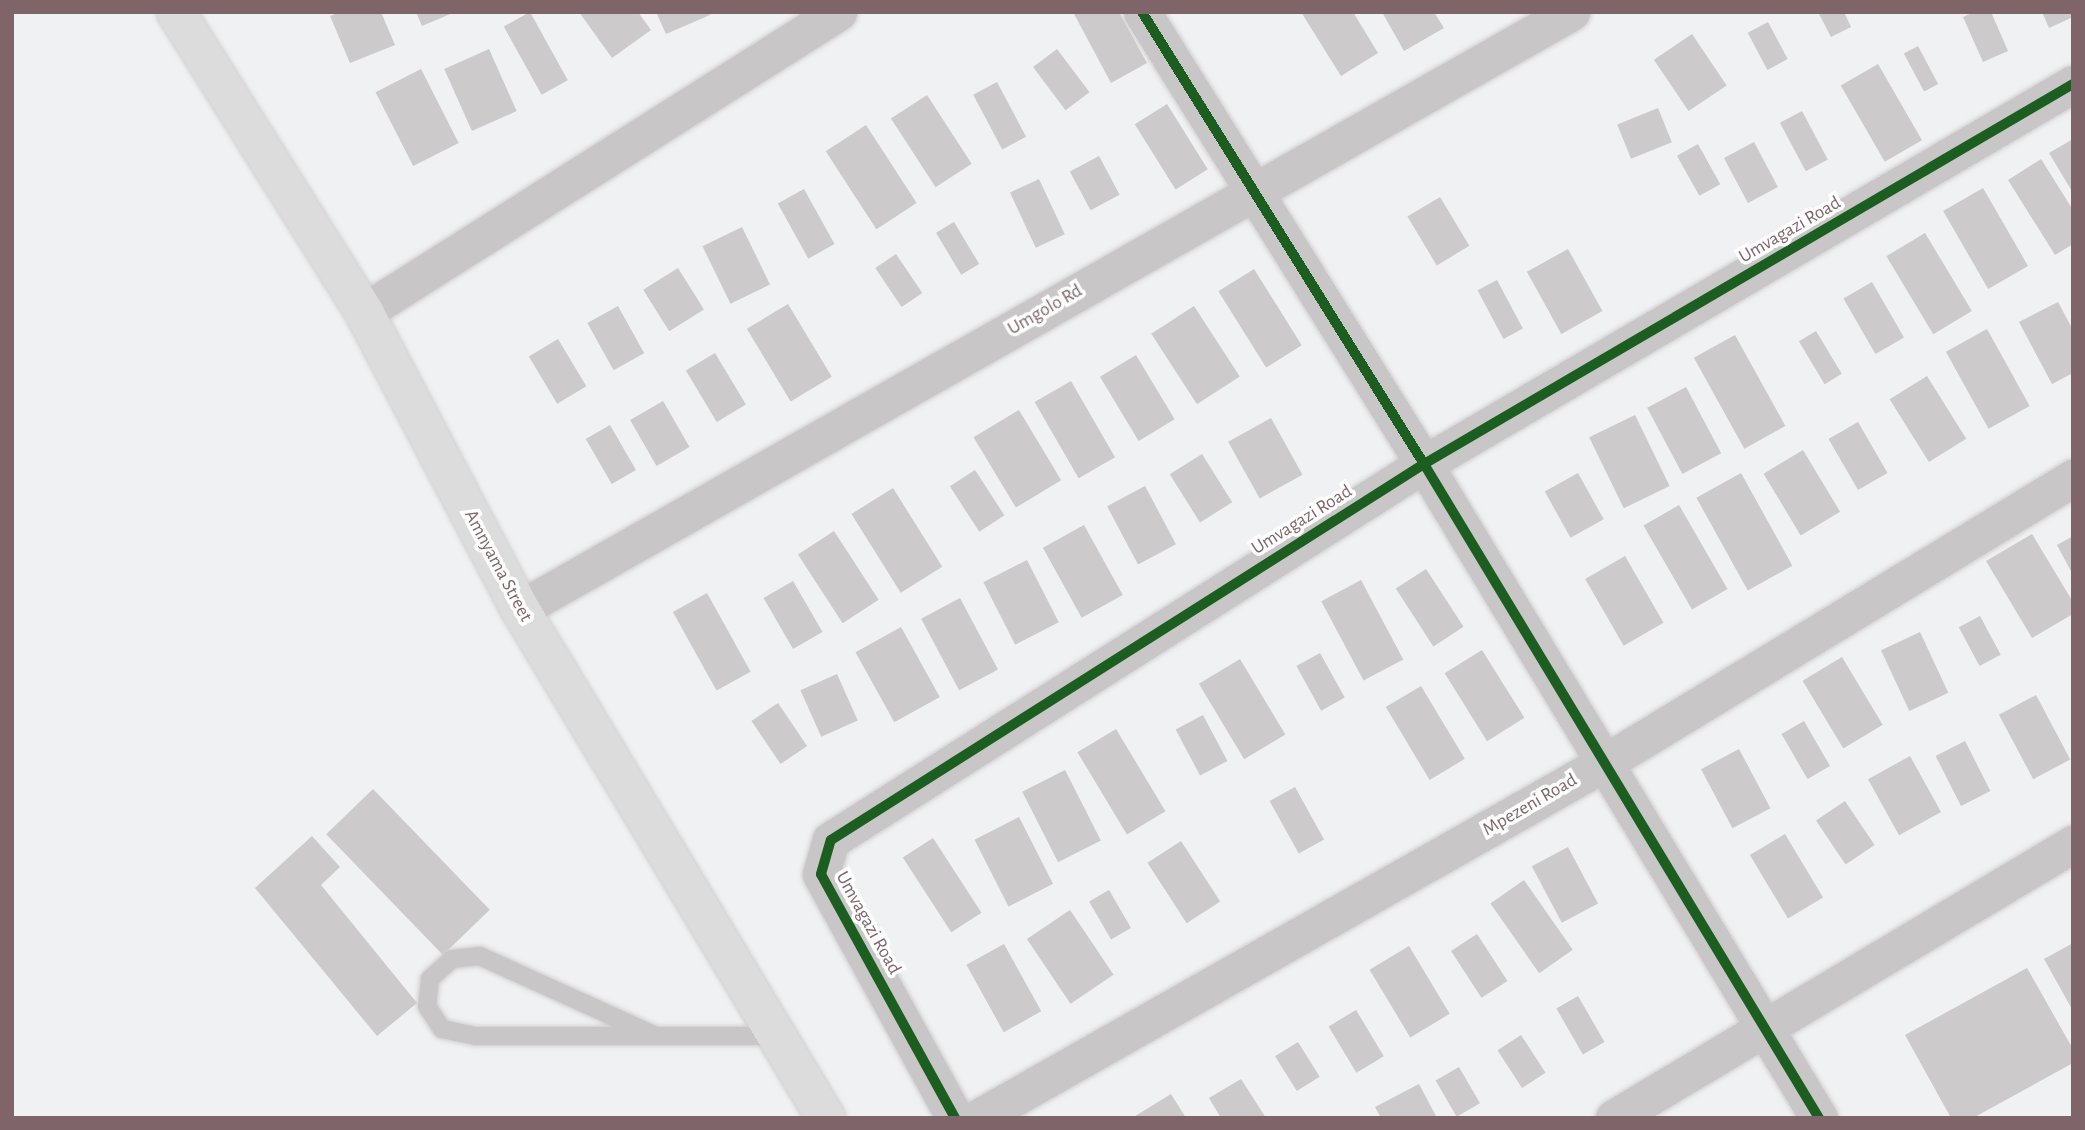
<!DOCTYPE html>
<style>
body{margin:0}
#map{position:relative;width:2085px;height:1130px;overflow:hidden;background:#f0f1f2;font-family:"Alegreya Sans",sans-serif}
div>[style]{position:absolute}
.building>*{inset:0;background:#cccacb;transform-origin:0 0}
.roads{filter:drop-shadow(0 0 2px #d0cecf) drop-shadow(0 0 2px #d0cecf)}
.lane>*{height:18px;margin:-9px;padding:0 9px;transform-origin:9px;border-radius:9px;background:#c8c6c7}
.street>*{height:37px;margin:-18.5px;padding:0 18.5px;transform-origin:18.5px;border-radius:18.5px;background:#c8c6c7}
.secondary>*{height:38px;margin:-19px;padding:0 19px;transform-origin:19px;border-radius:19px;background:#dddcdc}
.cycleway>*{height:10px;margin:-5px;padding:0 5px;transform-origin:5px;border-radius:5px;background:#1b5e20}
span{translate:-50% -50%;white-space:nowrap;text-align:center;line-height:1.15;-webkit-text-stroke:7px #fff;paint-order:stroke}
.street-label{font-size:19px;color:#7f6469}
.frame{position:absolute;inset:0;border:14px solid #7f6469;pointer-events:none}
</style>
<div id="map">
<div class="building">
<div style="clip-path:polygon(340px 12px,381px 12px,395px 45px,350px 63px,330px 16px)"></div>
<div style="clip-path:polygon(416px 12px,455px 12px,422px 26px)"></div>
<div style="left:530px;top:12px;width:78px;height:30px;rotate:61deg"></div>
<div style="clip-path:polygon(579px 12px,638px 12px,651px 30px,612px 58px)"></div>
<div style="clip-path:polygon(656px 12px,709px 12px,710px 15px,666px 34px)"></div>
<div style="clip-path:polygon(1073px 12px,1119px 12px,1147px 63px,1111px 83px)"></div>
<div style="clip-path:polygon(1301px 12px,1353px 12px,1378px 53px,1341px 76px)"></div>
<div style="clip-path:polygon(1382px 12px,1434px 12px,1444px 28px,1404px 51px)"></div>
<div style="clip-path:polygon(1818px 12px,1844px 12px,1851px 27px,1831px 37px)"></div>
<div style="clip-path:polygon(1974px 12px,1991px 12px,2008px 51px,1983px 62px,1963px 17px)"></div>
<div style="clip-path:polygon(2042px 12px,2073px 12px,2073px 17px,2049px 28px)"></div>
<div style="left:1768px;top:22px;width:42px;height:23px;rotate:62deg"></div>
<div style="left:1692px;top:34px;width:62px;height:46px;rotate:56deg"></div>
<div style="left:1918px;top:46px;width:43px;height:16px;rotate:62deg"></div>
<div style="left:489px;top:49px;width:68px;height:49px;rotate:66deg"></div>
<div style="left:1057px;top:49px;width:54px;height:30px;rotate:53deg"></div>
<div style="left:1878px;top:64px;width:88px;height:43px;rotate:60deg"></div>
<div style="left:421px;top:69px;width:83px;height:51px;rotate:63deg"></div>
<div style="left:997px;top:82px;width:62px;height:27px;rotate:62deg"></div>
<div style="left:927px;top:95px;width:82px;height:43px;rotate:57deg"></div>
<div style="left:1167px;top:104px;width:77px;height:38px;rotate:58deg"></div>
<div style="left:1658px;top:108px;width:37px;height:44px;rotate:68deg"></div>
<div style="left:1802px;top:111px;width:55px;height:25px;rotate:62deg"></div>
<div style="left:866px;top:125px;width:93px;height:48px;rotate:57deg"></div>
<div style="clip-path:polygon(2073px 139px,2073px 193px,2049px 153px)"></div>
<div style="left:1754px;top:142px;width:51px;height:34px;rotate:62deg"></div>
<div style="left:1698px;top:144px;width:46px;height:24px;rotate:61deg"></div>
<div style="left:1099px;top:156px;width:44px;height:33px;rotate:62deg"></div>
<div style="clip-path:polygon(2041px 159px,2073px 210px,2073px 244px,2055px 255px,2008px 180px)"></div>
<div style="left:1039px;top:179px;width:61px;height:32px;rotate:65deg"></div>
<div style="left:1983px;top:188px;width:90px;height:46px;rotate:60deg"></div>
<div style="left:804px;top:189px;width:63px;height:30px;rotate:61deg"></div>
<div style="left:1440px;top:197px;width:57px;height:38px;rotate:59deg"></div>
<div style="left:954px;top:222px;width:49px;height:21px;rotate:59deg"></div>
<div style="left:742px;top:227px;width:64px;height:44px;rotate:64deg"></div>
<div style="left:1925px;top:233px;width:91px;height:45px;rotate:59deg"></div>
<div style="left:1568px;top:249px;width:71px;height:47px;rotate:61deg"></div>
<div style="left:896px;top:254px;width:47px;height:25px;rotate:56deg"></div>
<div style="left:678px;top:268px;width:49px;height:41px;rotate:58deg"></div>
<div style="left:1254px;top:269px;width:90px;height:42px;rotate:58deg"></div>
<div style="left:1497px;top:280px;width:55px;height:22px;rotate:62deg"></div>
<div style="left:1872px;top:282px;width:64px;height:33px;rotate:60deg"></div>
<div style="clip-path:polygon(2058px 302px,2073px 330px,2073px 373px,2052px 384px,2019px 322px)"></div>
<div style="left:788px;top:304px;width:85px;height:48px;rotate:59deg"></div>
<div style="left:618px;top:306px;width:54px;height:35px;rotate:61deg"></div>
<div style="left:1194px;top:306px;width:84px;height:51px;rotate:57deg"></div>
<div style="left:1987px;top:329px;width:88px;height:47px;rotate:61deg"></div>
<div style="left:1816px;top:331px;width:50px;height:20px;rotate:59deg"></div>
<div style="left:1735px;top:335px;width:104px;height:47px;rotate:61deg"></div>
<div style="left:558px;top:339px;width:55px;height:34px;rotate:59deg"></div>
<div style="left:715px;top:353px;width:60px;height:34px;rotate:59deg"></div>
<div style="left:1136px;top:355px;width:75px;height:42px;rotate:59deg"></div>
<div style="left:1927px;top:376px;width:74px;height:44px;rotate:58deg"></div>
<div style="left:1071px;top:381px;width:88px;height:42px;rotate:60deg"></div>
<div style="left:1686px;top:387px;width:75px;height:44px;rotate:62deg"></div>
<div style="left:663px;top:401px;width:53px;height:38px;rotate:60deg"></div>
<div style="left:1019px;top:410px;width:82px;height:53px;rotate:59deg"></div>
<div style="left:1635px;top:415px;width:79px;height:51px;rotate:64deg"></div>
<div style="left:1271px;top:418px;width:65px;height:49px;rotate:61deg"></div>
<div style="left:1858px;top:422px;width:59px;height:34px;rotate:60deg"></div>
<div style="left:610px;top:425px;width:52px;height:28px;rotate:60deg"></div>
<div style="left:1803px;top:450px;width:72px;height:46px;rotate:59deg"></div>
<div style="left:1202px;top:454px;width:57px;height:38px;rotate:58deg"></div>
<div style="left:975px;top:470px;width:54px;height:30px;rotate:57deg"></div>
<div style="left:1578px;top:473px;width:53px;height:38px;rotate:61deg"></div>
<div style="left:1741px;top:473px;width:106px;height:51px;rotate:61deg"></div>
<div style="left:1145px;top:486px;width:66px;height:43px;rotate:62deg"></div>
<div style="left:893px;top:488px;width:93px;height:49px;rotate:58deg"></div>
<div style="left:1679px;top:505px;width:97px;height:41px;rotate:60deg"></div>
<div style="left:1084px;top:525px;width:80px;height:47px;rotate:61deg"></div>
<div style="left:834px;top:531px;width:82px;height:43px;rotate:57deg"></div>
<div style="clip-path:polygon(2032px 534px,2073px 602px,2073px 614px,2032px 638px,1986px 561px)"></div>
<div style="clip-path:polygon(2073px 536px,2073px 575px,2057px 545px)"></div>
<div style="left:1625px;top:556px;width:77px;height:46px;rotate:60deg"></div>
<div style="left:1027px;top:560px;width:70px;height:49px;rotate:63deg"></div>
<div style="left:1426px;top:569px;width:69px;height:36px;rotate:57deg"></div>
<div style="left:1361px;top:580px;width:90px;height:45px;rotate:62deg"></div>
<div style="left:793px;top:581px;width:59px;height:34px;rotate:60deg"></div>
<div style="left:707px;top:593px;width:90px;height:39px;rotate:61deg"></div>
<div style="left:960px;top:598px;width:81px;height:44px;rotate:62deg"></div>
<div style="left:1980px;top:616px;width:44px;height:24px;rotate:62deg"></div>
<div style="left:901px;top:627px;width:80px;height:52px;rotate:61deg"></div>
<div style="left:1920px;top:632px;width:67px;height:43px;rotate:65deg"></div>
<div style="left:1482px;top:650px;width:80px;height:44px;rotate:58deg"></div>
<div style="left:1320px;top:653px;width:51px;height:27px;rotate:61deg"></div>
<div style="left:1842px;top:657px;width:79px;height:46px;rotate:59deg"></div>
<div style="left:1240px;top:659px;width:88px;height:48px;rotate:59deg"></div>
<div style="left:837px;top:674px;width:51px;height:40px;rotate:66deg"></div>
<div style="left:1421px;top:686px;width:85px;height:41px;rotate:59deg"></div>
<div style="left:2036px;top:695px;width:73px;height:42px;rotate:62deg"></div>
<div style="left:778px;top:703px;width:52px;height:32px;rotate:56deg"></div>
<div style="left:1203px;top:715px;width:52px;height:31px;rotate:62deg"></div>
<div style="left:1804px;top:721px;width:52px;height:26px;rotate:60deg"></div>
<div style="left:1116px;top:729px;width:96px;height:45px;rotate:59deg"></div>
<div style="left:1965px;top:741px;width:56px;height:33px;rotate:63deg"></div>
<div style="left:1739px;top:749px;width:67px;height:43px;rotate:62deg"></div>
<div style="left:1910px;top:756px;width:64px;height:48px;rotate:61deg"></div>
<div style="left:1065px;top:770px;width:79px;height:48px;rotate:63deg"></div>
<div style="left:1295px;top:787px;width:60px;height:29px;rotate:61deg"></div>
<div style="left:373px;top:789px;width:168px;height:65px;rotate:46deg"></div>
<div style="left:1845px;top:801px;width:53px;height:35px;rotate:56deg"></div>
<div style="left:1019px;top:817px;width:75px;height:50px;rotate:63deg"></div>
<div style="left:1785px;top:834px;width:74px;height:41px;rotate:59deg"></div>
<div style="clip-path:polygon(312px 836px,340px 867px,321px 885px,417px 1003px,377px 1036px,255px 888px)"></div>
<div style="left:933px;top:838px;width:89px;height:36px;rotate:57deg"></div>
<div style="left:1181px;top:841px;width:72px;height:40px;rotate:57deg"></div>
<div style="left:1568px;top:847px;width:64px;height:41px;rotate:62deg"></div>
<div style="left:1524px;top:880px;width:85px;height:41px;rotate:55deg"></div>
<div style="left:1109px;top:890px;width:44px;height:23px;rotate:60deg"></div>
<div style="left:1070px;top:910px;width:78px;height:52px;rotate:56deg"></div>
<div style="left:1477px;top:934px;width:56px;height:31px;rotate:57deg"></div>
<div style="clip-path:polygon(2073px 943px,2073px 1011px,2044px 959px)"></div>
<div style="left:1004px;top:944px;width:77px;height:43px;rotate:61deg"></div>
<div style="left:1409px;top:946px;width:79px;height:46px;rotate:59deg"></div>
<div style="clip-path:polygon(2027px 968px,2073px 1049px,2073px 1063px,1973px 1118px,1951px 1118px,1905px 1035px)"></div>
<div style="left:1578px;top:996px;width:53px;height:25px;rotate:60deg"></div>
<div style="left:1356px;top:1010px;width:54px;height:32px;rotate:59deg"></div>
<div style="left:1521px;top:1035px;width:45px;height:28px;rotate:57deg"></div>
<div style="left:1298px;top:1042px;width:41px;height:27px;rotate:58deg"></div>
<div style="left:1459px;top:1067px;width:42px;height:27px;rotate:60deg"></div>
<div style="clip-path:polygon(1241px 1079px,1266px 1118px,1221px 1118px,1209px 1098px)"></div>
<div style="clip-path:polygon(1419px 1084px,1437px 1118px,1381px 1118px,1375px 1107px)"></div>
<div style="clip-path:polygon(1171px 1094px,1186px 1118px,1132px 1118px)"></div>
</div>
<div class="roads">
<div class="lane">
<div style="left:656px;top:1036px;width:193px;rotate:-155.6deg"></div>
<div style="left:480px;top:956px;width:28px;rotate:174deg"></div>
<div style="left:452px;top:959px;width:30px;rotate:138deg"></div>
<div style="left:430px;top:979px;width:27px;rotate:96deg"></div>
<div style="left:427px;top:1006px;width:27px;rotate:57deg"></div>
<div style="left:442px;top:1029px;width:34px;rotate:12deg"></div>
<div style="left:475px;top:1036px;width:301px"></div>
</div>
<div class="street">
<div style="left:1142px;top:12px;width:533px;rotate:58.04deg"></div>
<div style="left:1424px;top:464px;width:764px;rotate:58.87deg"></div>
<div style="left:364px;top:312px;width:561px;rotate:-32.33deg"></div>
<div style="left:520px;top:609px;width:1209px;rotate:-29.6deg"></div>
<div style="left:955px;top:1118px;width:278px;rotate:-118.8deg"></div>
<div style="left:821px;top:874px;width:35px;rotate:-74deg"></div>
<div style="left:831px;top:840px;width:702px;rotate:-32.38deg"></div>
<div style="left:1424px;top:464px;width:752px;rotate:-30.35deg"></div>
<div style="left:978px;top:1118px;width:722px;rotate:-29.55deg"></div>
<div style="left:1606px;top:762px;width:547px;rotate:-31.31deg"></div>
<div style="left:1614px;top:1118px;width:535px;rotate:-30.84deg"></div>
</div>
<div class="secondary">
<div style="left:176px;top:12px;width:354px;rotate:57.9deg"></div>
<div style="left:364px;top:312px;width:335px;rotate:62.3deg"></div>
<div style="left:520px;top:609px;width:594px;rotate:58.99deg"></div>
</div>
</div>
<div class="cycleway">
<div style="left:1142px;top:12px;width:533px;rotate:58.04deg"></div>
<div style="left:1424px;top:464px;width:764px;rotate:58.87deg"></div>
<div style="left:955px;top:1118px;width:278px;rotate:-118.8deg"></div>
<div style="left:821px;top:874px;width:35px;rotate:-74deg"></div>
<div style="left:831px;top:840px;width:702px;rotate:-32.38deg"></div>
<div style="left:1424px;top:464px;width:752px;rotate:-30.35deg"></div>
</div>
<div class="street-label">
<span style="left:1790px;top:230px;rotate:-30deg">Umvagazi Road</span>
<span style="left:1045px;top:310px;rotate:-30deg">Umgolo Rd</span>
<span style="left:1302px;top:520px;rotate:-32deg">Umvagazi Road</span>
<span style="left:498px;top:566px;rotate:62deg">Amnyama Street</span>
<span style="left:1530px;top:805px;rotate:-30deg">Mpezeni Road</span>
<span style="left:868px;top:923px;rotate:61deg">Umvagazi Road</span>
</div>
<div class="frame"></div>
</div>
